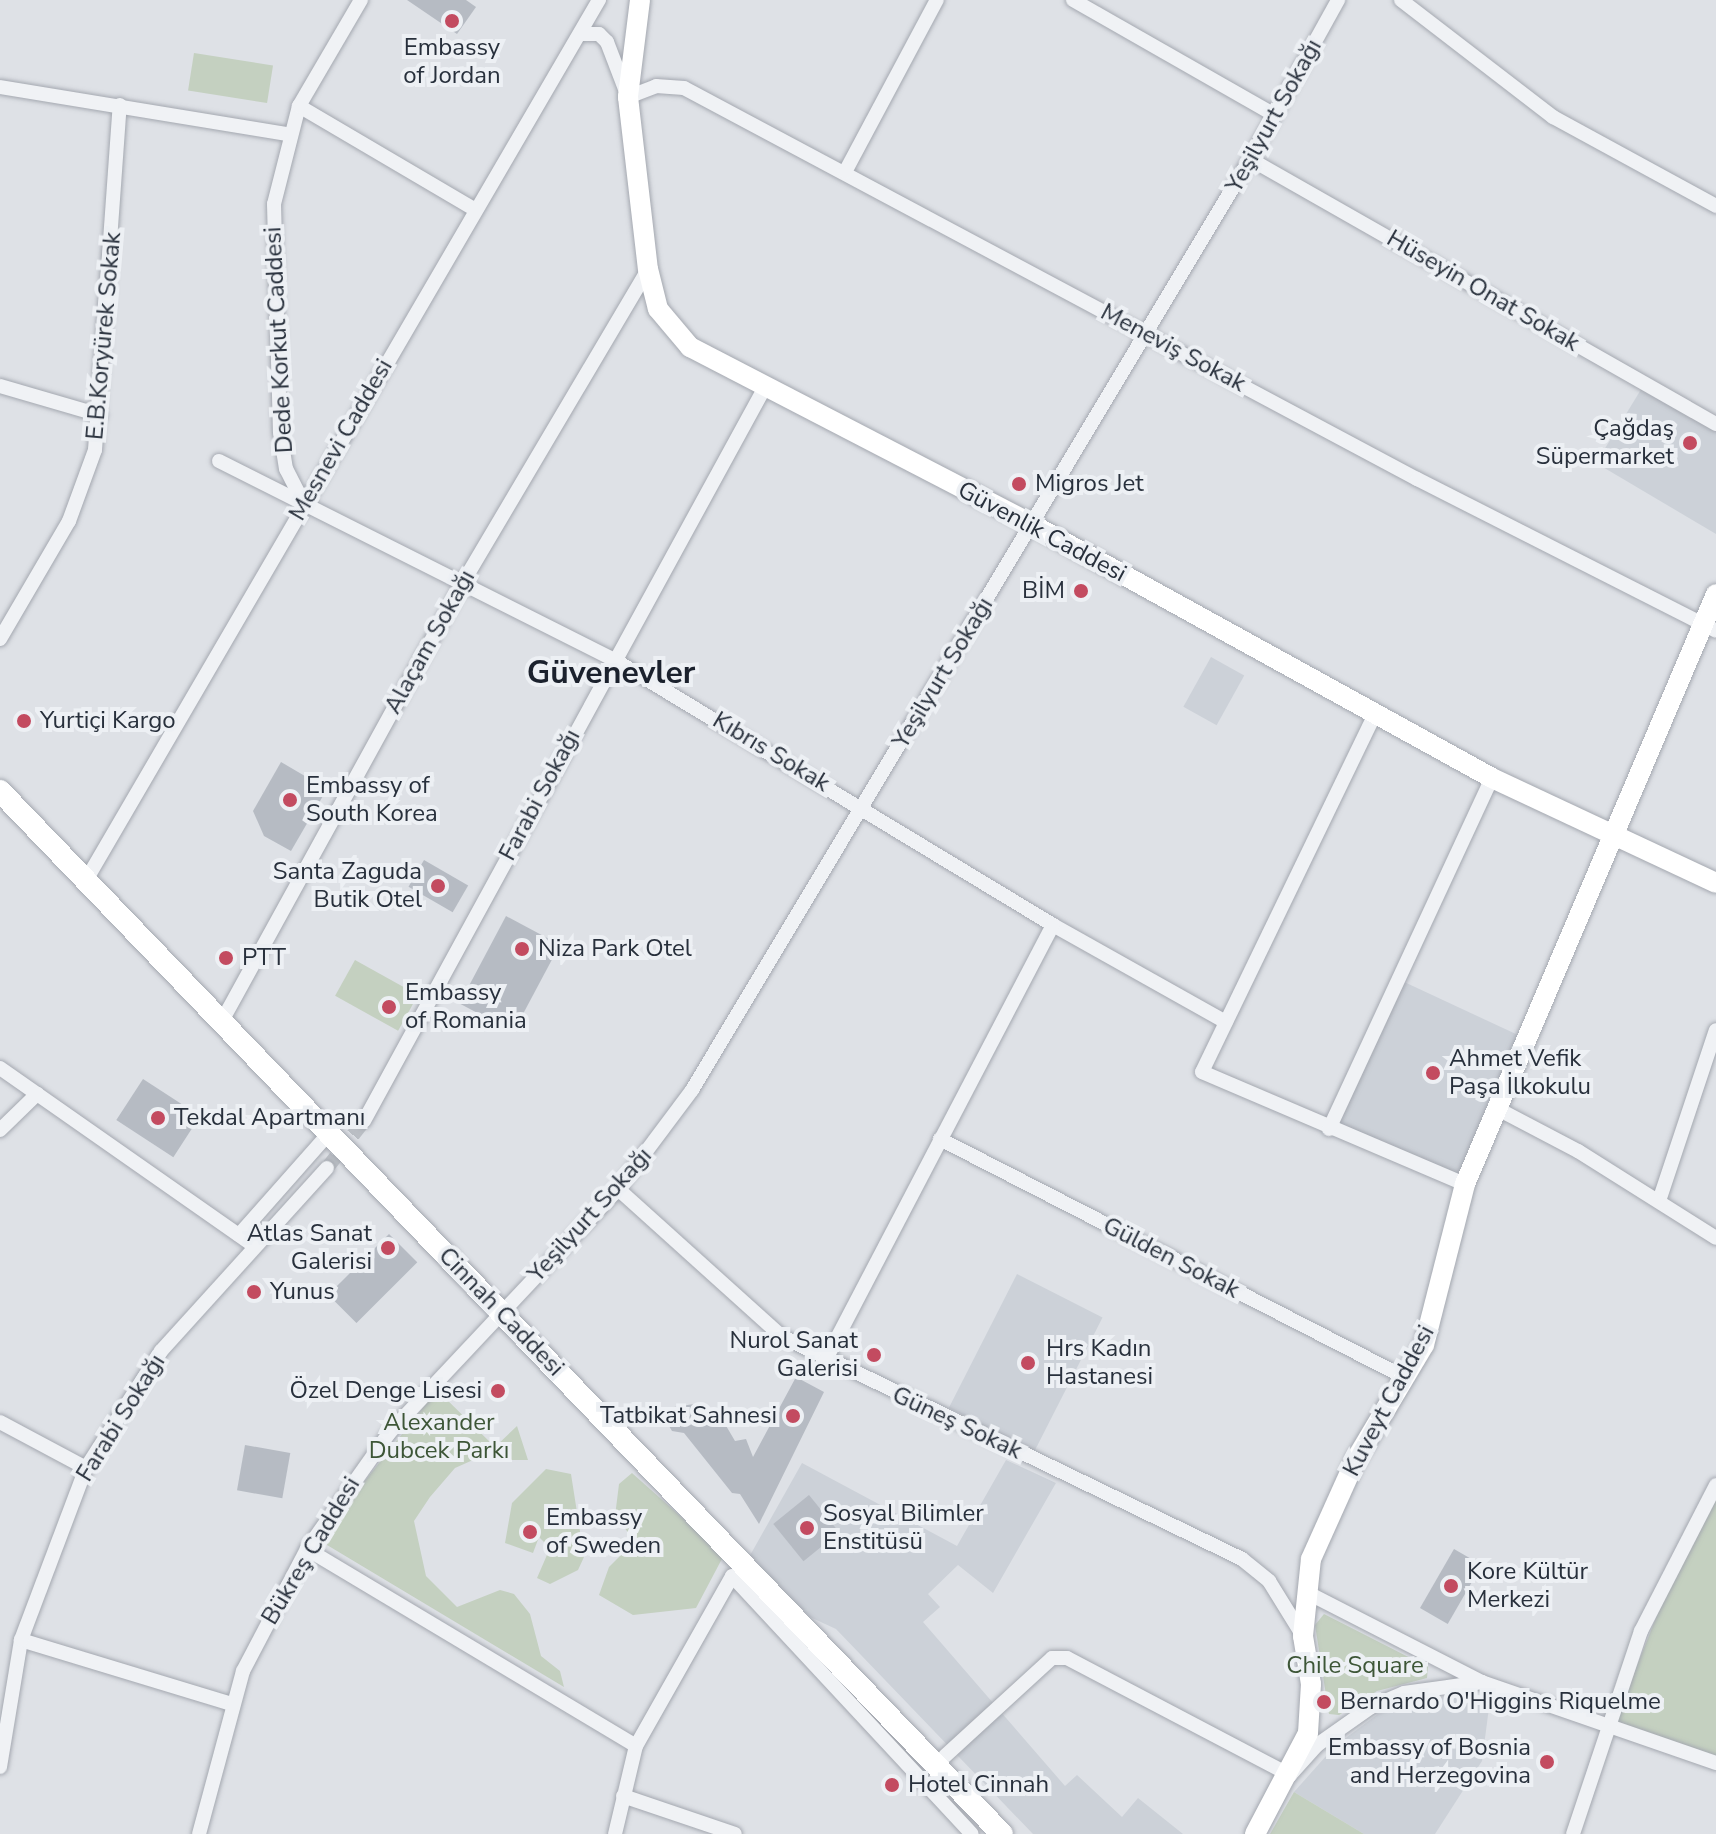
<!DOCTYPE html>
<meta charset="utf-8">
<style>
body{margin:0}
#map{position:relative;width:1716px;height:1834px;overflow:hidden;background:#dee1e6;font-family:"Nunito Sans",sans-serif}
div>[style]{position:absolute}
.built>*{inset:0;background:#ccd1d8;transform-origin:0 0}
.green>*{inset:0;background:#c4d0c0;transform-origin:0 0}
.building>*{inset:0;background:#b6bbc3;transform-origin:0 0}
.street-tunnel>*{height:14px;margin-top:-7px;transform-origin:0;background:repeating-linear-gradient(90deg,#babec4 0 14px,transparent 0 21px)}
.roads{filter:drop-shadow(0 0 2px #a4a8b0) drop-shadow(0 0 2px #a4a8b0)}
.street>*{height:14px;margin:-7px;padding:0 7px;transform-origin:7px;border-radius:7px;background:#f0f2f5}
.secondary>*{height:20px;margin:-10px;padding:0 10px;transform-origin:10px;border-radius:10px;background:#fff}
.primary>*{height:22px;margin:-11px;padding:0 11px;transform-origin:11px;border-radius:11px;background:#fff}
.dots>*{width:22px;height:22px;translate:-50% -50%;box-sizing:border-box;border:4px solid #edf0f4;border-radius:50%}
span{translate:-50% -50%;white-space:nowrap;text-align:center;line-height:1.15;-webkit-text-stroke:8px #edf0f4;paint-order:stroke}
.poi-label{font-size:24px;color:#28303c}
.right{translate:-100% -50%;text-align:right}
.left{translate:0 -50%;text-align:left}
.street-label{font-size:24px;color:#28303c}
.park-label{font-size:24px;color:#3d5637}
.district-label{font-size:32px;color:#1b212d;font-weight:700}
</style>
<div id="map">
<div class="built">
<div style="clip-path:polygon(1645px 383px,1716px 424px,1716px 534px,1596px 463px)"></div>
<div style="left:1211px;top:657px;width:38px;height:57px;rotate:29deg"></div>
<div style="left:1400px;top:980px;width:138px;height:165px;rotate:25deg"></div>
<div style="left:1017px;top:1274px;width:96px;height:150px;rotate:27deg"></div>
<div style="clip-path:polygon(1006px 1460px,1056px 1483px,993px 1593px,958px 1565px,928px 1594px,940px 1607px,923px 1622px,1065px 1786px,1077px 1775px,1122px 1817px,1138px 1798px,1183px 1834px,1033px 1834px,836px 1629px,810px 1617px,748px 1559px,802px 1463px,957px 1546px)"></div>
<div style="clip-path:polygon(1435px 1697px,1490px 1700px,1482px 1761px,1435px 1834px,1364px 1834px,1294px 1792px,1335px 1746px,1378px 1714px)"></div>
</div>
<div class="green">
<div style="left:194px;top:53px;width:80px;height:38px;rotate:9deg"></div>
<div style="left:355px;top:960px;width:72px;height:41px;rotate:29deg"></div>
<div style="clip-path:polygon(437px 1390px,495px 1447px,517px 1426px,528px 1460px,473px 1460px,455px 1468px,430px 1497px,414px 1521px,426px 1576px,457px 1607px,500px 1590px,514px 1594px,530px 1614px,541px 1656px,560px 1671px,564px 1687px,327px 1545px,337px 1516px)"></div>
<div style="clip-path:polygon(546px 1469px,571px 1474px,584px 1557px,578px 1570px,550px 1584px,537px 1578px,550px 1548px,539px 1537px,533px 1553px,505px 1543px,512px 1503px)"></div>
<div style="clip-path:polygon(632px 1473px,724px 1555px,696px 1608px,633px 1615px,599px 1595px,609px 1567px,635px 1541px,615px 1516px,619px 1484px)"></div>
<div style="clip-path:polygon(1716px 1499px,1716px 1756px,1613px 1726px,1679px 1560px)"></div>
<div style="clip-path:polygon(1324px 1614px,1428px 1667px,1427px 1678px,1377px 1691px,1339px 1715px,1329px 1714px,1315px 1625px)"></div>
<div style="clip-path:polygon(1294px 1792px,1364px 1834px,1270px 1834px)"></div>
</div>
<div class="building">
<div style="clip-path:polygon(407px 0,466px 0,476px 7px,457px 34px)"></div>
<div style="clip-path:polygon(281px 762px,327px 789px,291px 851px,264px 836px,253px 811px)"></div>
<div style="left:424px;top:860px;width:51px;height:31px;rotate:30deg"></div>
<div style="left:506px;top:916px;width:61px;height:99px;rotate:28deg"></div>
<div style="left:143px;top:1079px;width:68px;height:49px;rotate:33deg"></div>
<div style="left:389px;top:1234px;width:40px;height:86px;rotate:45deg"></div>
<div style="clip-path:polygon(796px 1377px,824px 1392px,759px 1524px,740px 1494px,732px 1493px,684px 1433px,672px 1431px,666px 1421px,674px 1407px,701px 1403px,715px 1425px,725px 1424px,735px 1441px,746px 1439px,753px 1457px)"></div>
<div style="left:245px;top:1445px;width:46px;height:46px;rotate:10deg"></div>
<div style="left:809px;top:1495px;width:48px;height:46px;rotate:51deg"></div>
<div style="left:1454px;top:1549px;width:32px;height:68px;rotate:30deg"></div>
</div>
<div class="street-tunnel">
<div style="left:327px;top:1168px;width:60px;rotate:-51.8deg"></div>
</div>
<div class="roads">
<div class="street">
<div style="left:1073px;top:0;width:232px;rotate:29.7deg"></div>
<div style="left:1401px;top:0;width:192px;rotate:37.6deg"></div>
<div style="left:1553px;top:117px;width:186px;rotate:28.6deg"></div>
<div style="left:580px;top:34px;width:19px"></div>
<div style="left:599px;top:34px;width:11px;rotate:45deg"></div>
<div style="left:607px;top:42px;width:59px;rotate:69.1deg"></div>
<div style="left:628px;top:97px;width:30px;rotate:-21deg"></div>
<div style="left:656px;top:86px;width:28px;rotate:4deg"></div>
<div style="left:684px;top:88px;width:831px;rotate:28.08deg"></div>
<div style="left:1417px;top:479px;width:335px;rotate:26.9deg"></div>
<div style="left:0;top:87px;width:292px;rotate:9.3deg"></div>
<div style="left:299px;top:106px;width:203px;rotate:30.5deg"></div>
<div style="left:1250px;top:159px;width:536px;rotate:29.63deg"></div>
<div style="left:845px;top:172px;width:195px;rotate:-61.9deg"></div>
<div style="left:0;top:386px;width:104px;rotate:16.2deg"></div>
<div style="left:219px;top:461px;width:441px;rotate:26.7deg"></div>
<div style="left:613px;top:659px;width:514px;rotate:31.15deg"></div>
<div style="left:1053px;top:925px;width:198px;rotate:29.3deg"></div>
<div style="left:304px;top:504px;width:39px;rotate:-117deg"></div>
<div style="left:286px;top:469px;width:36px;rotate:-99deg"></div>
<div style="left:280px;top:433px;width:229px;rotate:-91.5deg"></div>
<div style="left:274px;top:204px;width:101px;rotate:-75.7deg"></div>
<div style="left:299px;top:106px;width:123px;rotate:-59.7deg"></div>
<div style="left:0;top:639px;width:137px;rotate:-59.7deg"></div>
<div style="left:69px;top:521px;width:76px;rotate:-69.9deg"></div>
<div style="left:95px;top:450px;width:346px;rotate:-85.9deg"></div>
<div style="left:1374px;top:716px;width:395px;rotate:115.8deg"></div>
<div style="left:1202px;top:1072px;width:286px;rotate:23.1deg"></div>
<div style="left:85px;top:882px;width:1021px;rotate:-59.77deg"></div>
<div style="left:222px;top:1021px;width:504px;rotate:-61.2deg"></div>
<div style="left:465px;top:579px;width:360px;rotate:-59.4deg"></div>
<div style="left:0;top:1068px;width:310px;rotate:35deg"></div>
<div style="left:1496px;top:1108px;width:93px;rotate:27.7deg"></div>
<div style="left:1578px;top:1151px;width:163px;rotate:32.2deg"></div>
<div style="left:364px;top:1121px;width:836px;rotate:-61.35deg"></div>
<div style="left:1329px;top:1129px;width:387px;rotate:-65.1deg"></div>
<div style="left:0;top:1130px;width:52px;rotate:-44.2deg"></div>
<div style="left:940px;top:1139px;width:519px;rotate:27.16deg"></div>
<div style="left:618px;top:1189px;width:219px;rotate:42deg"></div>
<div style="left:781px;top:1336px;width:512px;rotate:25.81deg"></div>
<div style="left:1242px;top:1559px;width:35px;rotate:39deg"></div>
<div style="left:1269px;top:1581px;width:65px;rotate:58.3deg"></div>
<div style="left:1659px;top:1201px;width:180px;rotate:-71.6deg"></div>
<div style="left:239px;top:1235px;width:137px;rotate:-48.5deg"></div>
<div style="left:825px;top:1361px;width:492px;rotate:-62.4deg"></div>
<div style="left:0;top:1422px;width:98px;rotate:28.1deg"></div>
<div style="left:307px;top:1549px;width:383px;rotate:30.9deg"></div>
<div style="left:1306px;top:1592px;width:198px;rotate:27.1deg"></div>
<div style="left:21px;top:1640px;width:220px;rotate:16.9deg"></div>
<div style="left:945px;top:1756px;width:145px;rotate:-42.5deg"></div>
<div style="left:1052px;top:1658px;width:15px"></div>
<div style="left:1067px;top:1658px;width:252px;rotate:27.7deg"></div>
<div style="left:1290px;top:1775px;width:40px;rotate:-48deg"></div>
<div style="left:1317px;top:1745px;width:66px;rotate:-35.1deg"></div>
<div style="left:1371px;top:1707px;width:36px;rotate:-23deg"></div>
<div style="left:1404px;top:1693px;width:79px;rotate:-8deg"></div>
<div style="left:1482px;top:1682px;width:248px;rotate:19.1deg"></div>
<div style="left:0;top:1767px;width:129px;rotate:-80.6deg"></div>
<div style="left:21px;top:1640px;width:184px;rotate:-69.3deg"></div>
<div style="left:86px;top:1468px;width:139px;rotate:-57.3deg"></div>
<div style="left:161px;top:1351px;width:247px;rotate:-47.8deg"></div>
<div style="left:623px;top:1796px;width:118px;rotate:18.7deg"></div>
<div style="left:199px;top:1834px;width:169px;rotate:-74.9deg"></div>
<div style="left:243px;top:1671px;width:138px;rotate:-62.3deg"></div>
<div style="left:307px;top:1549px;width:142px;rotate:-54.7deg"></div>
<div style="left:389px;top:1433px;width:335px;rotate:-46.8deg"></div>
<div style="left:618px;top:1189px;width:124px;rotate:-53.2deg"></div>
<div style="left:692px;top:1090px;width:1085px;rotate:-59.06deg"></div>
<div style="left:1250px;top:159px;width:182px;rotate:-61deg"></div>
<div style="left:615px;top:1834px;width:90px;rotate:-76.6deg"></div>
<div style="left:636px;top:1746px;width:195px;rotate:-60.5deg"></div>
<div style="left:732px;top:1576px;width:352px;rotate:47.1deg"></div>
<div style="left:1573px;top:1834px;width:214px;rotate:-71.5deg"></div>
<div style="left:1641px;top:1631px;width:164px;rotate:-62.8deg"></div>
</div>
<div class="secondary">
<div style="left:640px;top:0;width:98px;rotate:97.1deg"></div>
<div style="left:628px;top:97px;width:173px;rotate:83.4deg"></div>
<div style="left:648px;top:269px;width:41px;rotate:76deg"></div>
<div style="left:658px;top:309px;width:50px;rotate:49.9deg"></div>
<div style="left:690px;top:347px;width:386px;rotate:27.4deg"></div>
<div style="left:1033px;top:525px;width:524px;rotate:28.86deg"></div>
<div style="left:1492px;top:778px;width:247px;rotate:25.1deg"></div>
<div style="left:1255px;top:1834px;width:114px;rotate:-62.3deg"></div>
<div style="left:1308px;top:1733px;width:49px;rotate:-86.5deg"></div>
<div style="left:1311px;top:1684px;width:49px;rotate:-99.5deg"></div>
<div style="left:1303px;top:1636px;width:77px;rotate:-84.1deg"></div>
<div style="left:1311px;top:1559px;width:110px;rotate:-65.8deg"></div>
<div style="left:1356px;top:1459px;width:133px;rotate:-59.2deg"></div>
<div style="left:1424px;top:1345px;width:166px;rotate:-75.7deg"></div>
<div style="left:1465px;top:1184px;width:641px;rotate:-66.95deg"></div>
</div>
<div class="primary">
<div style="left:0;top:791px;width:1446px;rotate:46.15deg"></div>
</div>
</div>
<div class="dots">
<div style="left:452px;top:21px;background:#c34b60"></div>
<div style="left:1690px;top:443px;background:#c34b60"></div>
<div style="left:1019px;top:484px;background:#c34b60"></div>
<div style="left:1081px;top:591px;background:#c34b60"></div>
<div style="left:24px;top:721px;background:#c34b60"></div>
<div style="left:290px;top:800px;background:#c34b60"></div>
<div style="left:438px;top:886px;background:#c34b60"></div>
<div style="left:522px;top:949px;background:#c34b60"></div>
<div style="left:226px;top:958px;background:#c34b60"></div>
<div style="left:389px;top:1007px;background:#c34b60"></div>
<div style="left:1433px;top:1073px;background:#c34b60"></div>
<div style="left:158px;top:1118px;background:#c34b60"></div>
<div style="left:388px;top:1248px;background:#c34b60"></div>
<div style="left:254px;top:1292px;background:#c34b60"></div>
<div style="left:874px;top:1355px;background:#c34b60"></div>
<div style="left:1028px;top:1363px;background:#c34b60"></div>
<div style="left:498px;top:1391px;background:#c34b60"></div>
<div style="left:793px;top:1416px;background:#c34b60"></div>
<div style="left:807px;top:1528px;background:#c34b60"></div>
<div style="left:530px;top:1532px;background:#c34b60"></div>
<div style="left:1451px;top:1586px;background:#c34b60"></div>
<div style="left:1324px;top:1702px;background:#c34b60"></div>
<div style="left:1547px;top:1762px;background:#c34b60"></div>
<div style="left:892px;top:1785px;background:#c34b60"></div>
</div>
<div class="poi-label">
<span style="left:452px;top:62px">Embassy<br>of Jordan</span>
<span class="right" style="left:1674px;top:443px">Çağdaş<br>Süpermarket</span>
<span class="left" style="left:1035px;top:484px">Migros Jet</span>
<span class="right" style="left:1065px;top:591px">BİM</span>
<span class="left" style="left:40px;top:721px">Yurtiçi Kargo</span>
<span class="left" style="left:306px;top:800px">Embassy of<br>South Korea</span>
<span class="right" style="left:422px;top:886px">Santa Zaguda<br>Butik Otel</span>
<span class="left" style="left:538px;top:949px">Niza Park Otel</span>
<span class="left" style="left:242px;top:958px">PTT</span>
<span class="left" style="left:405px;top:1007px">Embassy<br>of Romania</span>
<span class="left" style="left:1449px;top:1073px">Ahmet Vefik<br>Paşa İlkokulu</span>
<span class="left" style="left:174px;top:1118px">Tekdal Apartmanı</span>
<span class="right" style="left:372px;top:1248px">Atlas Sanat<br>Galerisi</span>
<span class="left" style="left:270px;top:1292px">Yunus</span>
<span class="right" style="left:858px;top:1355px">Nurol Sanat<br>Galerisi</span>
<span class="left" style="left:1046px;top:1363px">Hrs Kadın<br>Hastanesi</span>
<span class="right" style="left:482px;top:1391px">Özel Denge Lisesi</span>
<span class="right" style="left:777px;top:1416px">Tatbikat Sahnesi</span>
<span class="left" style="left:823px;top:1528px">Sosyal Bilimler<br>Enstitüsü</span>
<span class="left" style="left:546px;top:1532px">Embassy<br>of Sweden</span>
<span class="left" style="left:1467px;top:1586px">Kore Kültür<br>Merkezi</span>
<span class="left" style="left:1340px;top:1702px">Bernardo O'Higgins Riquelme</span>
<span class="right" style="left:1531px;top:1762px">Embassy of Bosnia<br>and Herzegovina</span>
<span class="left" style="left:908px;top:1785px">Hotel Cinnah</span>
</div>
<div class="street-label">
<span style="left:1274px;top:116px;rotate:-61deg">Yeşilyurt Sokağı</span>
<span style="left:1483px;top:291px;rotate:30deg">Hüseyin Onat Sokak</span>
<span style="left:104px;top:336px;rotate:-85deg">E.B.Koryürek Sokak</span>
<span style="left:279px;top:340px;rotate:-93deg">Dede Korkut Caddesi</span>
<span style="left:1173px;top:348px;rotate:28deg">Meneviş Sokak</span>
<span style="left:341px;top:440px;rotate:-60deg">Mesnevi Caddesi</span>
<span style="left:1042px;top:532px;rotate:28deg">Güvenlik Caddesi</span>
<span style="left:430px;top:642px;rotate:-61deg">Alaçam Sokağı</span>
<span style="left:943px;top:673px;rotate:-59deg">Yeşilyurt Sokağı</span>
<span style="left:771px;top:752px;rotate:31deg">Kıbrıs Sokak</span>
<span style="left:540px;top:795px;rotate:-62deg">Farabi Sokağı</span>
<span style="left:590px;top:1215px;rotate:-48deg">Yeşilyurt Sokağı</span>
<span style="left:1171px;top:1258px;rotate:27deg">Gülden Sokak</span>
<span style="left:501px;top:1312px;rotate:46deg">Cinnah Caddesi</span>
<span style="left:1389px;top:1401px;rotate:-62deg">Kuveyt Caddesi</span>
<span style="left:121px;top:1418px;rotate:-58deg">Farabi Sokağı</span>
<span style="left:957px;top:1423px;rotate:25deg">Güneş Sokak</span>
<span style="left:311px;top:1551px;rotate:-59deg">Bükreş Caddesi</span>
</div>
<div class="park-label">
<span style="left:439px;top:1437px">Alexander<br>Dubcek Parkı</span>
<span style="left:1355px;top:1666px">Chile Square</span>
</div>
<div class="district-label">
<span style="left:611px;top:673px">Güvenevler</span>
</div>
</div>
